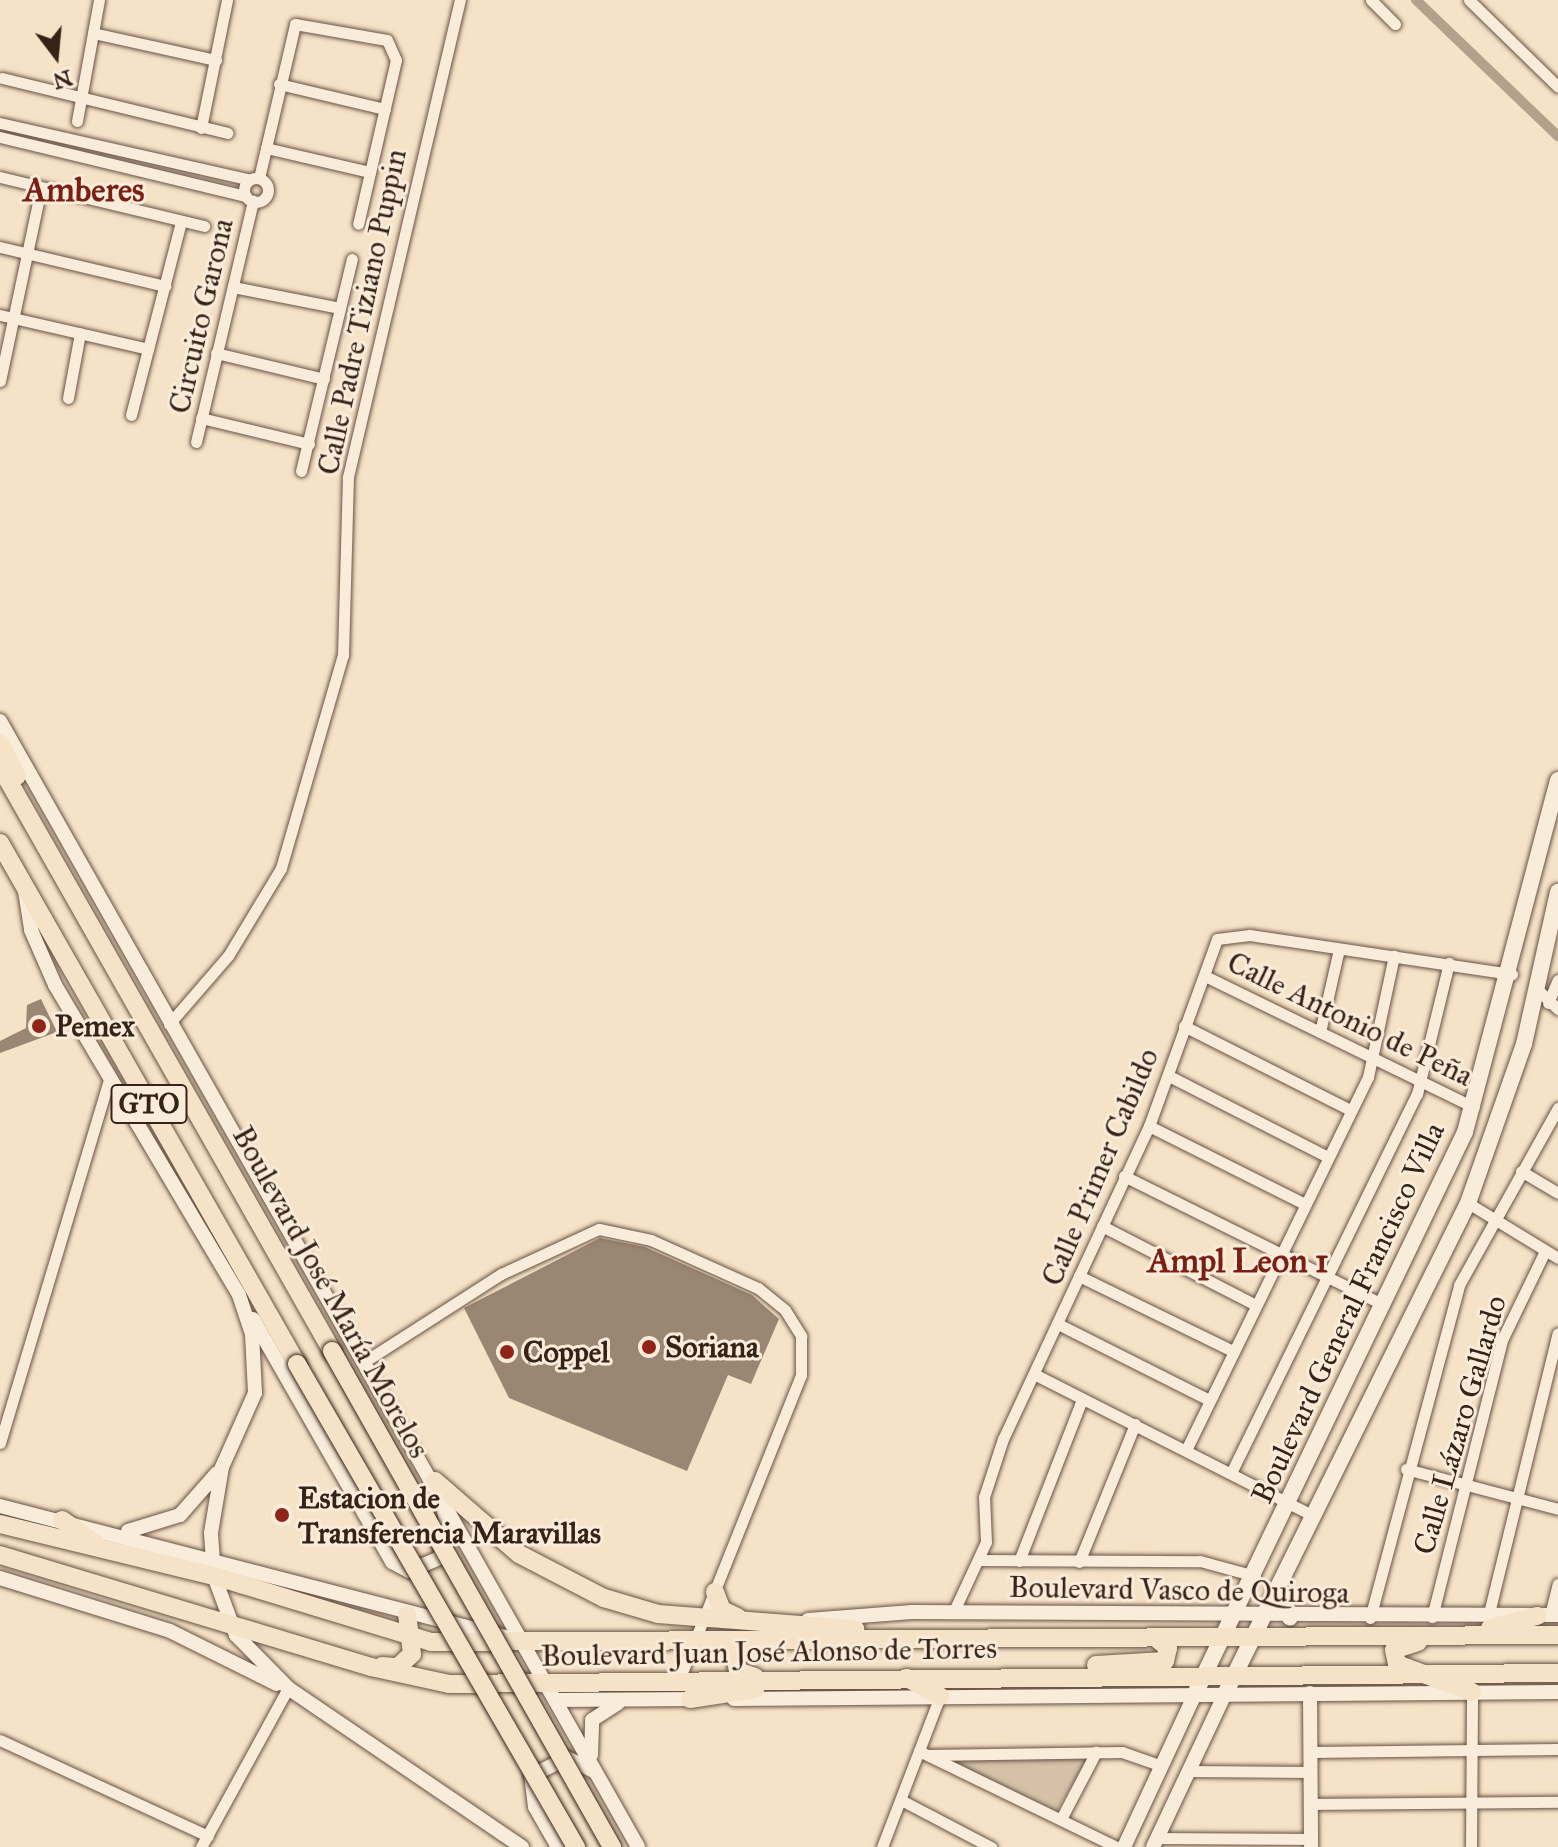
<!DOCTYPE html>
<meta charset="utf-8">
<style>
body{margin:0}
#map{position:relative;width:1558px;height:1847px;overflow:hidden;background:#f6e2c6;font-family:"IM FELL Great Primer",serif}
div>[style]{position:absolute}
.green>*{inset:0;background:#d6c1a8}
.canal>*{height:10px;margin:-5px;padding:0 5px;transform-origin:5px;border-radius:5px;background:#b5a18b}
.building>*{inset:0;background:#9a8672}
.roads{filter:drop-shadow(0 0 2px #675244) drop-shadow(0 0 2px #675244)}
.minor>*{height:11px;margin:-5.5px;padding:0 5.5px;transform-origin:5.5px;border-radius:5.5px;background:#f9ecda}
.minor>.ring{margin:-5.5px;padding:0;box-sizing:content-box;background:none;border:11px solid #f9ecda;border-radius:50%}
.tertiary>*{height:14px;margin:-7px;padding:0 7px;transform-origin:7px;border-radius:7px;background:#f9ecda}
.secondary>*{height:16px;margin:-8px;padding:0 8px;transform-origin:8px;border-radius:8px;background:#f9ecda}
.primary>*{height:18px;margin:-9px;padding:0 9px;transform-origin:9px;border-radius:9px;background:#f6e2c6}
.bridges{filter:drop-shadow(0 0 2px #372218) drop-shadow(0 0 2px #372218)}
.primary-bridge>*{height:18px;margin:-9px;padding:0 9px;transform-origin:9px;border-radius:9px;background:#f6e2c6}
.dots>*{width:22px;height:22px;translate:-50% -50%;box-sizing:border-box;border:4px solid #f9ecda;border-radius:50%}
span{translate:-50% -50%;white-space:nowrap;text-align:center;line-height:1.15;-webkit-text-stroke:6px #f9ecda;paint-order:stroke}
.shield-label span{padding:2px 6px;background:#f9ecda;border:2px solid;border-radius:6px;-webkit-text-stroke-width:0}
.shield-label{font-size:28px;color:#372218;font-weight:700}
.street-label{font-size:30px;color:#372218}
.poi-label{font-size:30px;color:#372218;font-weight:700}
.left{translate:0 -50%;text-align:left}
.quarter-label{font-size:34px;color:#7a1f14;font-weight:700}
.north{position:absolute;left:16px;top:16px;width:80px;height:80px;-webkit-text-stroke:6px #f9ecda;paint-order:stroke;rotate:164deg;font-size:22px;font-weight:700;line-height:32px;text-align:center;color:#372218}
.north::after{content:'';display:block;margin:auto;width:28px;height:36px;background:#372218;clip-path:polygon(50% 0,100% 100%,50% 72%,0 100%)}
</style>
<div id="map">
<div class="green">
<div style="clip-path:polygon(1088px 1757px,1057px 1811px,954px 1763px,957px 1761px)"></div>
</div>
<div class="canal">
<div style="left:1416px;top:0;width:197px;rotate:43.8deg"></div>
</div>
<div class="building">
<div style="clip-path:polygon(41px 999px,57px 1032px,0 1053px,0 1041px,26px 1028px,27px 1005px)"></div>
<div style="clip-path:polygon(600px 1238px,645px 1247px,752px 1295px,779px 1319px,751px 1384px,728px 1375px,687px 1471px,509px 1398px,464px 1308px)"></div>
</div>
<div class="roads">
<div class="minor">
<div style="left:1371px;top:0;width:34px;rotate:45deg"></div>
<div style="left:1469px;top:0;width:124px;rotate:44.3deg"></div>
<div style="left:93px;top:33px;width:126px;rotate:12.4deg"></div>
<div style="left:2px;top:78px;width:232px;rotate:13.7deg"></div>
<div style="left:279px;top:84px;width:109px;rotate:13.3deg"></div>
<div style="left:77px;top:121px;width:123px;rotate:-79.7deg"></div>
<div style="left:0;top:123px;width:256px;rotate:12.8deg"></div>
<div style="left:201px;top:128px;width:131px;rotate:-78.5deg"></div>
<div style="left:0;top:137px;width:253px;rotate:13.5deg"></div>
<div style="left:266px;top:148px;width:107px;rotate:13deg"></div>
<div style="left:0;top:177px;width:210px;rotate:13.5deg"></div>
<div style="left:259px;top:178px;width:158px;rotate:-76.8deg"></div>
<div style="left:295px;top:24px;width:93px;rotate:9.9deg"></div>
<div style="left:387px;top:40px;width:22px;rotate:66deg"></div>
<div style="left:396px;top:60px;width:168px;rotate:103deg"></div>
<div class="ring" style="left:244px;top:178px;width:13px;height:13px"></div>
<div style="left:0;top:247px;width:170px;rotate:13.3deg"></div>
<div style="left:233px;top:287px;width:109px;rotate:11.1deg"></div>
<div style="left:0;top:315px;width:152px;rotate:12.9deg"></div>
<div style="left:216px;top:353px;width:111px;rotate:13.5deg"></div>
<div style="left:0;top:381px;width:197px;rotate:-78deg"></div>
<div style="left:68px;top:398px;width:66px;rotate:-79.5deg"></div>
<div style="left:131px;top:415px;width:200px;rotate:-75.5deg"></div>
<div style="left:201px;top:418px;width:111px;rotate:13.5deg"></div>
<div style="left:196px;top:442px;width:248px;rotate:-76.7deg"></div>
<div style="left:301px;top:471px;width:218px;rotate:-76.5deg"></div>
<div style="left:1205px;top:976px;width:299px;rotate:26deg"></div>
<div style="left:1537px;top:989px;width:29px;rotate:44deg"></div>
<div style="left:1548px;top:1003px;width:25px;rotate:-67deg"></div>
<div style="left:169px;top:1024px;width:90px;rotate:-49.1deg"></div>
<div style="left:228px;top:956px;width:103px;rotate:-58.9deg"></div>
<div style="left:281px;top:868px;width:222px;rotate:-73.8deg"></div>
<div style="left:343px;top:655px;width:178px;rotate:-88.4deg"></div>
<div style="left:348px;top:477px;width:490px;rotate:-76.8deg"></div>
<div style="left:1184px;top:1026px;width:186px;rotate:26.8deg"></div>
<div style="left:1320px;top:1032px;width:85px;rotate:-77.1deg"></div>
<div style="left:1169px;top:1076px;width:178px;rotate:27deg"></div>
<div style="left:1149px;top:1126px;width:172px;rotate:26.6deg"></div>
<div style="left:1521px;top:1171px;width:43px;rotate:30.7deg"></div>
<div style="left:1124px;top:1176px;width:290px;rotate:26.4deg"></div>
<div style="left:1468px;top:1203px;width:105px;rotate:31.4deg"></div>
<div style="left:1102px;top:1226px;width:171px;rotate:27.2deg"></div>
<div style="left:1079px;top:1276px;width:171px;rotate:26deg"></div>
<div style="left:1060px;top:1325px;width:167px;rotate:26.7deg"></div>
<div style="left:364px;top:1362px;width:163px;rotate:-32.7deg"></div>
<div style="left:501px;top:1274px;width:108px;rotate:-24.7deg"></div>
<div style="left:599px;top:1229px;width:53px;rotate:11.9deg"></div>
<div style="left:651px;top:1240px;width:117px;rotate:24.2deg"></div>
<div style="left:758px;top:1288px;width:35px;rotate:39deg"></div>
<div style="left:785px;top:1310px;width:31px;rotate:58deg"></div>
<div style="left:801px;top:1336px;width:39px;rotate:90deg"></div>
<div style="left:801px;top:1375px;width:328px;rotate:111.8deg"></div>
<div style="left:1036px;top:1375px;width:309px;rotate:26.9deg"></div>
<div style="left:0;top:1443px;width:377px;rotate:-73.3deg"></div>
<div style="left:1187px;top:1448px;width:413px;rotate:-64deg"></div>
<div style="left:1368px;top:1077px;width:124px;rotate:-77.9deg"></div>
<div style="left:1406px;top:1469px;width:157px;rotate:14.7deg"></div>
<div style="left:1232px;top:1471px;width:420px;rotate:-63.9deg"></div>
<div style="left:1417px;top:1094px;width:135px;rotate:-76.3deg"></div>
<div style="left:979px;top:1560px;width:221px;rotate:0.3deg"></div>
<div style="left:1200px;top:1561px;width:57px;rotate:15.3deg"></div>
<div style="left:1019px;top:1561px;width:174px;rotate:-68.7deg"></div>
<div style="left:1079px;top:1562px;width:149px;rotate:-67.9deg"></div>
<div style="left:953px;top:1613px;width:78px;rotate:-65.1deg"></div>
<div style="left:986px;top:1542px;width:45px;rotate:-92.5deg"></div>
<div style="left:984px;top:1497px;width:61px;rotate:-71.9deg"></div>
<div style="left:1003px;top:1439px;width:345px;rotate:-65deg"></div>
<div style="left:1149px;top:1126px;width:199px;rotate:-70deg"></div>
<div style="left:1217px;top:939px;width:33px;rotate:-7deg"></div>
<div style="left:1250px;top:935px;width:265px;rotate:8.5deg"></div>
<div style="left:1550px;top:1615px;width:32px;rotate:-76deg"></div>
<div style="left:1432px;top:1617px;width:286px;rotate:-75.8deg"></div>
<div style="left:1502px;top:1340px;width:99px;rotate:-64.2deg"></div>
<div style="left:1488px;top:1617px;width:292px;rotate:-76.2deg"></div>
<div style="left:1370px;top:1618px;width:345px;rotate:-75deg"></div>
<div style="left:1459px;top:1285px;width:203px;rotate:-60.8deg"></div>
<div style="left:0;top:1740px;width:229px;rotate:24.8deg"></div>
<div style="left:919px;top:1751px;width:220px;rotate:25.9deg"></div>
<div style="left:1311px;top:1752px;width:247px;rotate:-0.7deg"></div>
<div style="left:929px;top:1755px;width:193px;rotate:-0.9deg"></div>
<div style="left:1122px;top:1752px;width:42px;rotate:19.3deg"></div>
<div style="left:1190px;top:1771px;width:121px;rotate:0.5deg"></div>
<div style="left:901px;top:1800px;width:102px;rotate:27.6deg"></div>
<div style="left:1312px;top:1804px;width:246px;rotate:-0.5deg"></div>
<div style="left:1061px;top:1819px;width:76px;rotate:-62.4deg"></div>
<div style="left:1158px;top:1838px;width:154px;rotate:0.4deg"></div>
<div style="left:201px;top:1847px;width:181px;rotate:-61.3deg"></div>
<div style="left:882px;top:1847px;width:162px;rotate:-69deg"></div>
<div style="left:1471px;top:1847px;width:155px;rotate:-89.6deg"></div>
</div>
<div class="tertiary">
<div style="left:0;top:721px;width:1294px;rotate:60.46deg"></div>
<div style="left:25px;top:891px;width:39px;rotate:81deg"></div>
<div style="left:31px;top:930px;width:60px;rotate:66.4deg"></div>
<div style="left:55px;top:985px;width:360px;rotate:59.3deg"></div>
<div style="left:239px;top:1295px;width:41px;rotate:71.6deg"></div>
<div style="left:252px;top:1334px;width:59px;rotate:87.1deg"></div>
<div style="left:255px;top:1393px;width:81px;rotate:114deg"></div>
<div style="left:222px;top:1467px;width:67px;rotate:99.5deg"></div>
<div style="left:211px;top:1533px;width:43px;rotate:86deg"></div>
<div style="left:214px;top:1576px;width:63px;rotate:69.6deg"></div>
<div style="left:236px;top:1635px;width:74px;rotate:45.5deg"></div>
<div style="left:288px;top:1688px;width:283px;rotate:34.2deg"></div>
<div style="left:253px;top:1319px;width:280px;rotate:60.2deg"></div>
<div style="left:392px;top:1562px;width:19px;rotate:28deg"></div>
<div style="left:409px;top:1571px;width:33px;rotate:-23deg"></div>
<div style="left:439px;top:1558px;width:25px;rotate:-67deg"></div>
<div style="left:449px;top:1535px;width:25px;rotate:-102deg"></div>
<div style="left:0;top:1506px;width:538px;rotate:14.53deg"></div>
<div style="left:128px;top:1531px;width:54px;rotate:-17.1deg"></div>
<div style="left:180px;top:1515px;width:56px;rotate:-48.6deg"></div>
<div style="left:0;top:1578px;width:178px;rotate:17.3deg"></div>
<div style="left:170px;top:1631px;width:119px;rotate:26.4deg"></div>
<div style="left:808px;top:1620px;width:104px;rotate:-4.4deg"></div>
<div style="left:912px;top:1612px;width:646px;rotate:0.27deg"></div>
<div style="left:1310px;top:1693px;width:154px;rotate:89.6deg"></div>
<div style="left:734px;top:1699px;width:824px;rotate:-0.49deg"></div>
<div style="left:555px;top:1700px;width:143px;rotate:-0.4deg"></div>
<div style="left:591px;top:1755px;width:35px;rotate:-88deg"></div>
<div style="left:592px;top:1720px;width:31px;rotate:-33deg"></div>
<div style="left:558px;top:1847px;width:46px;rotate:-119.9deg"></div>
<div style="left:535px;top:1807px;width:31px;rotate:-97deg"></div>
<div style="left:531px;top:1776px;width:40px;rotate:-26.6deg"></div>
<div style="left:567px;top:1758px;width:30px;rotate:26deg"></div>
<div style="left:1124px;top:1847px;width:169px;rotate:-65.1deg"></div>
<div style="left:1153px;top:1847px;width:169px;rotate:-64.8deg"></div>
</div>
<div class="secondary">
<div style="left:1274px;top:1591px;width:31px;rotate:59deg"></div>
<div style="left:1195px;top:1694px;width:623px;rotate:-64.34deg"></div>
<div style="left:1465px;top:1132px;width:364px;rotate:-75.2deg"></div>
<div style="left:1225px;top:1694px;width:548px;rotate:-63.67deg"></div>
<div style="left:1468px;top:1203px;width:169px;rotate:-70.6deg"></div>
<div style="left:1524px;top:1044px;width:156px;rotate:-77.4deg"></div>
</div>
<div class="primary">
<div style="left:0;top:743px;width:37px;rotate:63deg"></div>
<div style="left:0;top:766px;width:673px;rotate:60.42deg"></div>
<div style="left:0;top:843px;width:600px;rotate:60.31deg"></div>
<div style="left:435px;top:1481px;width:111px;rotate:41deg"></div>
<div style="left:519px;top:1554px;width:96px;rotate:27.4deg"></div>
<div style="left:604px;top:1598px;width:56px;rotate:16.5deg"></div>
<div style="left:658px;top:1614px;width:198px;rotate:4.4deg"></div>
<div style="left:62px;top:1520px;width:40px;rotate:34.9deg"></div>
<div style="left:0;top:1524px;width:220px;rotate:13.7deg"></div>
<div style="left:214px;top:1576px;width:227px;rotate:16.9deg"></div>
<div style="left:431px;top:1642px;width:1127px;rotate:-0.36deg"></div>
<div style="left:0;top:1555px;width:388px;rotate:16.8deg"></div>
<div style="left:371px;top:1667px;width:80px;rotate:12.3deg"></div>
<div style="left:449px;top:1684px;width:1109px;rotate:-0.57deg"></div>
<div style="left:715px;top:1592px;width:19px;rotate:69deg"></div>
<div style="left:722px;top:1610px;width:17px;rotate:25deg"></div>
<div style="left:1490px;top:1628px;width:49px;rotate:-14.3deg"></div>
<div style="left:1418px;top:1642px;width:25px;rotate:162deg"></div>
<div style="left:1394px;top:1650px;width:14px;rotate:78deg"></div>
<div style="left:1397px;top:1664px;width:80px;rotate:20.5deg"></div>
<div style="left:1096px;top:1665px;width:69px;rotate:-3.3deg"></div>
<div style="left:1165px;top:1661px;width:13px;rotate:-77deg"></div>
<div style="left:1168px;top:1648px;width:16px;rotate:-140deg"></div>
<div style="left:382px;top:1666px;width:16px;rotate:4deg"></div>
<div style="left:398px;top:1667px;width:19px;rotate:-43deg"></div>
<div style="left:412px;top:1654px;width:39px;rotate:-97deg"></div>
<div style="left:755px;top:1677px;width:18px;rotate:-161deg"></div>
<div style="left:738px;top:1671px;width:16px;rotate:-101deg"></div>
<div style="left:735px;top:1655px;width:30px;rotate:-17deg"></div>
<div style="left:907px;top:1678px;width:38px;rotate:29deg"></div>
<div style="left:690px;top:1699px;width:66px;rotate:-8.7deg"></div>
</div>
</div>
<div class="bridges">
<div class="primary-bridge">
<div style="left:332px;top:1351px;width:570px;rotate:60.55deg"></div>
<div style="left:297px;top:1364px;width:558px;rotate:59.99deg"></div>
</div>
</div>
<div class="dots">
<div style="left:39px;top:1026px;background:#8f2418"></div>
<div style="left:649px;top:1347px;background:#8f2418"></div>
<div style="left:507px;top:1352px;background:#8f2418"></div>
<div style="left:282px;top:1515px;background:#8f2418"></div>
</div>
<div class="shield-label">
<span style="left:149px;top:1104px">GTO</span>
</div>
<div class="street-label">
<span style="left:362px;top:312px;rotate:-78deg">Calle Padre Tiziano Puppin</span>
<span style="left:201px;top:316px;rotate:-77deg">Circuito Garona</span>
<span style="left:1350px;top:1019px;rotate:26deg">Calle Antonio de Peña</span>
<span style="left:1100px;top:1167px;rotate:-67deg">Calle Primer Cabildo</span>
<span style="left:331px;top:1292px;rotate:61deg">Boulevard José María Morelos</span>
<span style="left:1348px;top:1313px;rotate:-65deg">Boulevard General Francisco Villa</span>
<span style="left:1460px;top:1425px;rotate:-74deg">Calle Lázaro Gallardo</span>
<span style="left:1179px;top:1590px;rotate:1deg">Boulevard Vasco de Quiroga</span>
<span style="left:769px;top:1652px;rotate:-1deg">Boulevard Juan José Alonso de Torres</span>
</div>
<div class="poi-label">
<span class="left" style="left:55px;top:1026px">Pemex</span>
<span class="left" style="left:665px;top:1347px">Soriana</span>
<span class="left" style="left:523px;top:1352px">Coppel</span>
<span class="left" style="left:298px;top:1515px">Estacion de<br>Transferencia Maravillas</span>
</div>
<div class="quarter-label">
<span style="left:84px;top:190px">Amberes</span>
<span style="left:1238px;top:1261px">Ampl Leon 1</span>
</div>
<div class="north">N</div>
</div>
